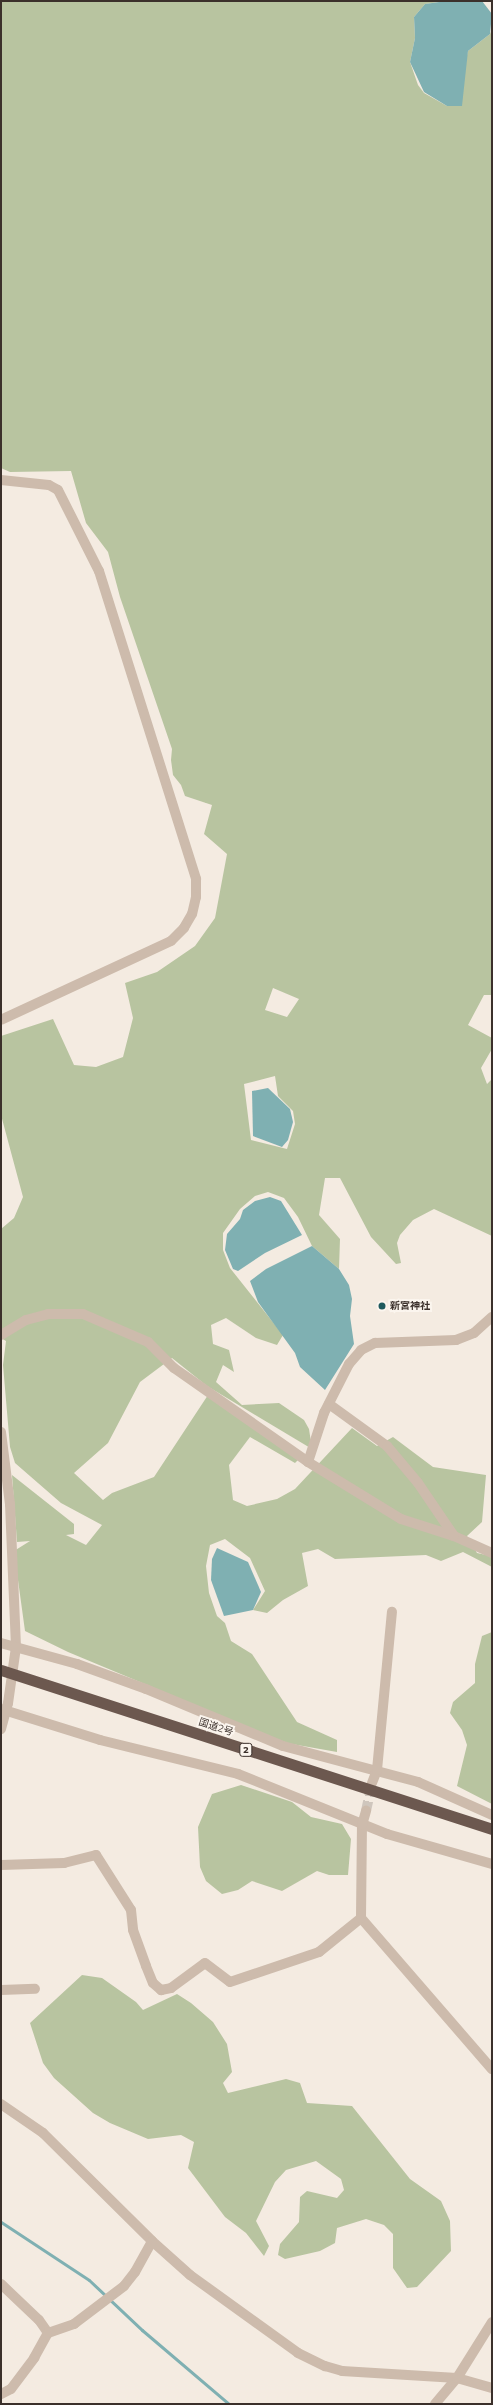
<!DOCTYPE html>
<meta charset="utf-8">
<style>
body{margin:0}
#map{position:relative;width:493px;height:2405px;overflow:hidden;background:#f4ebe1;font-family:Montserrat,"Noto Sans JP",sans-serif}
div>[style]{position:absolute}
.green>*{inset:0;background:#b8c4a0}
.water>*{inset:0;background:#7fb0b2}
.stream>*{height:3px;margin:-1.5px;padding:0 1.5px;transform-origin:1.5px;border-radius:1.5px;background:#7fb0b2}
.minor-tunnel>*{height:10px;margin-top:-5px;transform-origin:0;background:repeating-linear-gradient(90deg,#cfc6bd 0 10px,transparent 0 15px)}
.minor>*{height:10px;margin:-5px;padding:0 5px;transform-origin:5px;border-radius:5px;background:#cdbbac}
.tertiary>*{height:10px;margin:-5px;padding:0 5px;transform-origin:5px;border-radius:5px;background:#cdbbac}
.trunk>*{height:11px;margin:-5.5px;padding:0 5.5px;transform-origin:5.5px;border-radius:5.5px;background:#6c584f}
.dots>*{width:11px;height:11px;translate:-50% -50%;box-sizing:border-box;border:2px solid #fbf5ee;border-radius:50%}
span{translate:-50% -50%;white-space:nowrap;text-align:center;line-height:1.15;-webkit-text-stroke:4px #fbf5ee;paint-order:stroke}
.shield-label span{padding:1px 3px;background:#fbf5ee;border:1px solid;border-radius:3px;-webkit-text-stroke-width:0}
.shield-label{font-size:9px;color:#3b302b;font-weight:700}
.poi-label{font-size:10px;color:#3b302b;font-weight:700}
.left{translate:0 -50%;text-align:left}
.street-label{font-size:10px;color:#3b302b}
.frame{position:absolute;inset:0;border:2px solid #3b302b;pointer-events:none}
</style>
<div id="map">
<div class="green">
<div style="clip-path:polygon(evenodd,1px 1px,446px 1px,425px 4px,414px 17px,415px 38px,410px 62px,418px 85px,424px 93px,447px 106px,462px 77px,468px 51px,490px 34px,492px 29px,492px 995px,484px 995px,468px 1025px,492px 1038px,492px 1049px,481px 1068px,487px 1084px,492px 1079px,492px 1236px,434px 1209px,413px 1220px,400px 1235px,397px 1243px,401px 1263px,396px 1264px,371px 1237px,340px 1178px,325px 1178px,319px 1215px,340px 1239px,339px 1269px,312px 1246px,298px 1217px,284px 1198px,268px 1192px,255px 1196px,240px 1209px,223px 1233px,223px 1250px,230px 1268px,283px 1335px,277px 1345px,256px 1338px,226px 1318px,211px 1325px,213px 1344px,229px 1350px,234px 1372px,223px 1365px,216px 1382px,242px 1405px,279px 1403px,304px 1420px,309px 1429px,312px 1449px,207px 1386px,172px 1358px,140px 1382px,108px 1443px,74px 1473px,103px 1500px,112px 1493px,154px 1477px,208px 1395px,299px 1459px,295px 1463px,250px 1437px,229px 1465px,233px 1500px,247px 1506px,277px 1499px,295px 1489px,352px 1428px,377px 1446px,393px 1437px,433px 1467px,486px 1475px,482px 1522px,467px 1536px,477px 1553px,486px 1555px,492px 1550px,492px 1567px,463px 1552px,441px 1561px,426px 1555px,335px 1559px,318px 1549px,302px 1553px,308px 1586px,283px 1600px,267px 1613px,253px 1610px,265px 1591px,250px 1558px,225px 1539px,210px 1545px,206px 1566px,209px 1593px,217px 1616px,225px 1623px,231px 1641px,252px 1654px,297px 1722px,337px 1740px,337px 1752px,286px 1743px,68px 1652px,25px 1631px,14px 1551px,30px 1541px,17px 1542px,12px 1475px,74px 1524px,74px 1534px,66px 1535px,86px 1545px,102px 1525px,61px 1503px,15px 1463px,10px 1447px,3px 1365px,6px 1341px,1px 1338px,1px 1229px,14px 1218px,23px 1197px,1px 1115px,1px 1036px,53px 1019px,74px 1065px,96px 1067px,123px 1057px,133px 1018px,125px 983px,157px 972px,195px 946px,215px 918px,227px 854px,204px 834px,212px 805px,185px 796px,181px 785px,173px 775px,171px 760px,172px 749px,120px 597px,108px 552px,86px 523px,71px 471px,10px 472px,1px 468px,1px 1px,273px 988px,299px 999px,287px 1017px,265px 1010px,273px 988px,1px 1px,275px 1076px,278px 1096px,293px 1111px,295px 1124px,287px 1149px,251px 1140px,244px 1084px,275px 1076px)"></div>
<div style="clip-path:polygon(492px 1632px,492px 1804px,457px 1786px,467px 1745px,462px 1730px,450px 1713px,453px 1702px,475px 1683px,475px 1664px,482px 1636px)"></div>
<div style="clip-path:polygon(241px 1785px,292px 1802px,311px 1817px,342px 1824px,351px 1839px,348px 1875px,329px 1875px,317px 1871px,282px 1891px,252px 1881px,238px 1890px,222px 1894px,206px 1881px,200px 1867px,198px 1827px,212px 1794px)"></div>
<div style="clip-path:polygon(82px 1975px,102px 1978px,136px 2002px,143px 2010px,177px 1994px,191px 2003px,213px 2022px,227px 2044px,232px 2072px,223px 2083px,228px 2093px,286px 2079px,300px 2083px,307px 2103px,352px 2106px,410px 2179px,441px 2201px,450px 2221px,451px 2251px,417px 2287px,407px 2288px,393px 2268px,393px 2234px,384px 2225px,366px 2219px,337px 2228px,335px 2243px,320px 2251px,285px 2259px,278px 2255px,280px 2244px,299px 2222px,300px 2197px,307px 2191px,337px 2198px,344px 2190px,341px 2179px,316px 2161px,286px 2170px,275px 2182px,256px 2221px,269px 2246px,264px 2256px,246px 2233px,225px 2217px,188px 2168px,194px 2142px,181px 2135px,148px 2139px,110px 2123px,93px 2113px,54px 2078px,43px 2063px,30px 2023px)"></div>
</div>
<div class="water">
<div style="clip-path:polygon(446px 1px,482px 1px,492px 14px,490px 34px,468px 51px,462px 106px,447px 106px,424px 92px,410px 62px,415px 38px,414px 17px,425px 4px)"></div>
<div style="clip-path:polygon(268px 1088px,290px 1109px,293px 1122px,288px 1140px,282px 1147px,253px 1136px,252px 1091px)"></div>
<div style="clip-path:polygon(270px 1197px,281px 1201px,302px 1235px,265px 1253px,238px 1271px,233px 1269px,225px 1250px,227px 1234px,240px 1219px,243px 1210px,255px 1201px)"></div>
<div style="clip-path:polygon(312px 1246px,339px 1269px,349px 1285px,352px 1299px,350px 1316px,354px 1344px,325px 1390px,300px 1367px,295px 1353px,258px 1302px,250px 1281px,266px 1269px)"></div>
<div style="clip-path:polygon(217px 1548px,248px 1562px,261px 1592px,253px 1610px,224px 1616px,211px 1580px,212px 1559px)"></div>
</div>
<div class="stream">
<div style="left:1px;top:2222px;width:105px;rotate:33.4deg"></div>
<div style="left:89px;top:2280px;width:73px;rotate:43.3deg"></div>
<div style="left:142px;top:2330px;width:114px;rotate:40.4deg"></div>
</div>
<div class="minor-tunnel">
<div style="left:366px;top:1811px;width:29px;rotate:-78deg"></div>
</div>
<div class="minor">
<div style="left:1px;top:1335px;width:29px;rotate:-31deg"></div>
<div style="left:26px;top:1320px;width:23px;rotate:-15deg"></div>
<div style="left:48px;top:1314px;width:35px"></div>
<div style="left:83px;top:1314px;width:71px;rotate:23.3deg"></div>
<div style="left:148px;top:1342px;width:37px;rotate:45deg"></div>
<div style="left:174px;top:1368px;width:164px;rotate:35deg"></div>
<div style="left:308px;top:1462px;width:109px;rotate:31.5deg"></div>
<div style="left:401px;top:1519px;width:56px;rotate:17.8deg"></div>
<div style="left:454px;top:1536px;width:42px;rotate:24.1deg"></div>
<div style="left:329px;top:1404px;width:72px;rotate:35.9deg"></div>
<div style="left:387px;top:1446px;width:48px;rotate:50deg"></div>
<div style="left:418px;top:1483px;width:64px;rotate:55.8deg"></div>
<div style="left:1px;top:1432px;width:73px;rotate:82.9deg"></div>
<div style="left:10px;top:1504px;width:143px;rotate:87.6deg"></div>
<div style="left:16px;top:1647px;width:57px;rotate:98.1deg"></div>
<div style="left:8px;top:1703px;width:27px;rotate:105deg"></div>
<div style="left:308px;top:1462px;width:52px;rotate:-71.9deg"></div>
<div style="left:324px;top:1413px;width:55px;rotate:-63deg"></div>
<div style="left:349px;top:1364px;width:18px;rotate:-49deg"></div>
<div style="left:361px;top:1350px;width:16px;rotate:-27deg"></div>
<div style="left:375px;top:1343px;width:81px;rotate:-2.1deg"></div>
<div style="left:456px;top:1340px;width:19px;rotate:-21deg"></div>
<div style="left:474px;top:1333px;width:24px;rotate:-42deg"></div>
<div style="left:1px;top:1643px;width:79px;rotate:15.4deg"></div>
<div style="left:77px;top:1664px;width:73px;rotate:19.9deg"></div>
<div style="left:146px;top:1689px;width:148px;rotate:22.6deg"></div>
<div style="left:283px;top:1746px;width:140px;rotate:14.9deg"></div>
<div style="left:418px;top:1782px;width:81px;rotate:24deg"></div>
<div style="left:1px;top:1709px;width:104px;rotate:17.4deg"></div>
<div style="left:100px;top:1740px;width:142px;rotate:13.8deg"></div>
<div style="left:238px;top:1774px;width:161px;rotate:21.9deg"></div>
<div style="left:387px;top:1834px;width:109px;rotate:15.9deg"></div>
<div style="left:372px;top:1783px;width:14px;rotate:-69deg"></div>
<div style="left:377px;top:1770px;width:159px;rotate:-84.6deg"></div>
<div style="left:1px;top:1865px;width:63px;rotate:-1.8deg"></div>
<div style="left:64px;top:1863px;width:33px;rotate:-14deg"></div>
<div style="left:96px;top:1855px;width:65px;rotate:57.5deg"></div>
<div style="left:131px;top:1910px;width:20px;rotate:84deg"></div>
<div style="left:133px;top:1930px;width:38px;rotate:70deg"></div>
<div style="left:146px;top:1966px;width:18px;rotate:68deg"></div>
<div style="left:153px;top:1983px;width:11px;rotate:41deg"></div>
<div style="left:161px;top:1990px;width:10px;rotate:-11deg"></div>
<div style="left:171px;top:1988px;width:42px;rotate:-36.3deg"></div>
<div style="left:205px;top:1963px;width:31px;rotate:37deg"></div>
<div style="left:230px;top:1982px;width:94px;rotate:-18.6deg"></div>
<div style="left:319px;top:1952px;width:54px;rotate:-39deg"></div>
<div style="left:361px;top:1918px;width:200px;rotate:49.1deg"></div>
<div style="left:361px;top:1918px;width:93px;rotate:-89.4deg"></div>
<div style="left:362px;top:1825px;width:15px;rotate:-74deg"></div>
<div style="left:1px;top:1990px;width:34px;rotate:-2deg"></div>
<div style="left:1px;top:2104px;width:51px;rotate:34.6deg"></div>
<div style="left:43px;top:2133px;width:153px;rotate:44.7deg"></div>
<div style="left:152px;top:2241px;width:51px;rotate:41.8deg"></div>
<div style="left:190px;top:2275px;width:133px;rotate:35.8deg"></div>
<div style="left:298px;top:2353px;width:30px;rotate:26deg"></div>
<div style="left:325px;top:2366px;width:18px;rotate:16deg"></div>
<div style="left:342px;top:2371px;width:115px;rotate:3.5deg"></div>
<div style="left:457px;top:2378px;width:36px;rotate:16deg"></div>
<div style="left:1px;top:2284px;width:52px;rotate:43.5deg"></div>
<div style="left:39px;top:2320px;width:16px;rotate:55deg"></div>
<div style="left:1px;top:2394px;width:11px;rotate:-27deg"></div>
<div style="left:11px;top:2389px;width:39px;rotate:-53deg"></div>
<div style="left:34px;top:2358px;width:29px;rotate:-61deg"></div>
<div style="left:48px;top:2333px;width:28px;rotate:-19deg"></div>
<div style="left:74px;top:2324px;width:63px;rotate:-37.2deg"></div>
<div style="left:124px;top:2286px;width:18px;rotate:-52deg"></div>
<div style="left:135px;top:2272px;width:35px;rotate:-61deg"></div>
<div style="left:435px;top:2404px;width:34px;rotate:-50deg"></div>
<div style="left:457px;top:2378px;width:66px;rotate:-58deg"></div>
</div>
<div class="tertiary">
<div style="left:1px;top:480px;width:48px;rotate:5.9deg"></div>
<div style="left:49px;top:485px;width:10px;rotate:29deg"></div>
<div style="left:58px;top:490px;width:91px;rotate:63.2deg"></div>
<div style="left:99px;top:571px;width:323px;rotate:72.5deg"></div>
<div style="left:196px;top:879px;width:18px;rotate:90deg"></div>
<div style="left:196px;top:897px;width:17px;rotate:103deg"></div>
<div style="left:192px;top:914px;width:16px;rotate:120deg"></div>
<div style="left:184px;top:928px;width:18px;rotate:135deg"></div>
<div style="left:171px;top:941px;width:187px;rotate:155.1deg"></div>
</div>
<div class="trunk">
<div style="left:1px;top:1670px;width:516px;rotate:17.94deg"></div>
</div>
<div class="dots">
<div style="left:382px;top:1306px;background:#1f5a5e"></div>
</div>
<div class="shield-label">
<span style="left:246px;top:1750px">2</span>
</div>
<div class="poi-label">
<span class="left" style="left:390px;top:1306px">新宮神社</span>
</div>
<div class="street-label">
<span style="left:216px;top:1727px;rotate:18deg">国道2号</span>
</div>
<div class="frame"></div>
</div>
